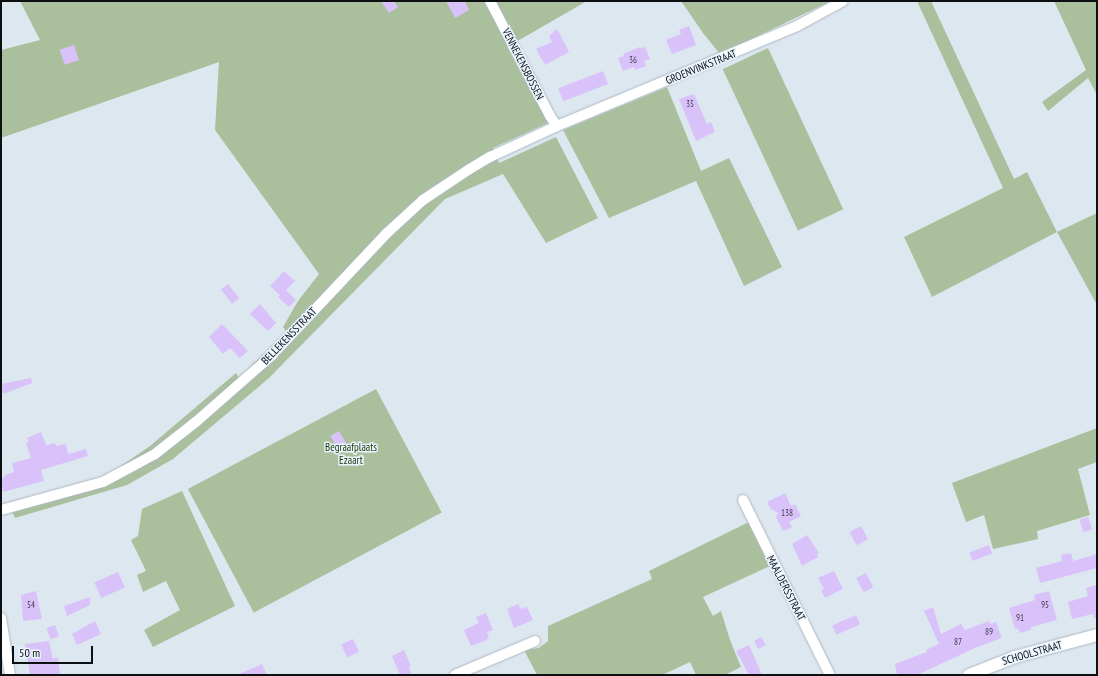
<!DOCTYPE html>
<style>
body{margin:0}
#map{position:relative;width:1098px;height:676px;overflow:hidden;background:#dde7f0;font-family:"PT Sans Narrow",sans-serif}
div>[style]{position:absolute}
.green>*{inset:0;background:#aac09d;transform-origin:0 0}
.building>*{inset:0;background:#d9c2fa;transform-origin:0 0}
.roads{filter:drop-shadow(0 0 1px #afb9c2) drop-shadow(0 0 1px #afb9c2)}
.minor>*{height:10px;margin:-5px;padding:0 5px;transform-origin:5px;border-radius:5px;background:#fff}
.tertiary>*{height:12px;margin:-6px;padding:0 6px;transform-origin:6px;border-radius:6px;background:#fff}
span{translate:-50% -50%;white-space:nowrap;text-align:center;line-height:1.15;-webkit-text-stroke:3px #eaf4fe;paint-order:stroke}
.number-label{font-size:9px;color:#403c4d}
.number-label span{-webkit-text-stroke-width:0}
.street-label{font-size:11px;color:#0d1013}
.park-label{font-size:11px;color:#183600}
.frame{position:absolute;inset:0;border:2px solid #0d1013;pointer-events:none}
.scale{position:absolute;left:12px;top:646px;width:81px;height:18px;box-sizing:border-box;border:2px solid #0d1013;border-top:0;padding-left:5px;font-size:12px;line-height:14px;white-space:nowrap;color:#0d1013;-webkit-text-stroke:3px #eaf4fe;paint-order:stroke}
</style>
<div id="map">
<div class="green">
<div style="clip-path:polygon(20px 1px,587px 1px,507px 47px,548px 123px,493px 148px,499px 163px,556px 137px,598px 218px,546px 243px,503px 174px,445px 199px,269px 378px,173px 459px,127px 485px,15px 518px,12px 511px,109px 484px,125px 476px,121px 466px,150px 446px,236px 373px,239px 378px,286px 331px,283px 327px,298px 301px,319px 274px,215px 130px,219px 62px,1px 138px,1px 50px,40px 40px)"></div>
<div style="clip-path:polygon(681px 1px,831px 1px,720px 54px,703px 33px)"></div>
<div style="clip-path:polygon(917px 1px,931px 1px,1014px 179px,1027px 172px,1057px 232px,1097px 213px,1097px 305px,1057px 232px,932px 297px,904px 237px,1003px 188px)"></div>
<div style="clip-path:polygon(1054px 1px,1097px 1px,1097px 95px,1088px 78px,1048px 111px,1042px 102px,1086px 70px)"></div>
<div style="left:768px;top:48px;width:178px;height:50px;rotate:65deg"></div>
<div style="clip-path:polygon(667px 87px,701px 171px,729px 158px,782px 267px,744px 286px,696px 181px,609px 218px,563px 130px)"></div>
<div style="left:376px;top:389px;width:140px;height:213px;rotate:62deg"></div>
<div style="clip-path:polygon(1097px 428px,1097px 462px,1078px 469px,1090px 515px,1037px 531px,1038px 539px,993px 549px,984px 515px,966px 522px,952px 483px)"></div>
<div style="clip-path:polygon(182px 491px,235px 606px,153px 647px,144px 630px,180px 610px,166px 581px,143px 592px,137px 575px,146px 571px,131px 540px,138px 536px,142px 509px)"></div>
<div style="clip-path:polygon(749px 522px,770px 566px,703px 597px,713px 616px,721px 611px,730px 640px,741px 667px,725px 675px,696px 675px,690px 662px,662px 675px,537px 675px,524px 650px,539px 648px,548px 641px,548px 626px,652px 579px,649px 571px)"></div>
</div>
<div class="building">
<div style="clip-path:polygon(381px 1px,394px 1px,398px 7px,389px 13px)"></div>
<div style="clip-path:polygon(446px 1px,465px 1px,469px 10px,455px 18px)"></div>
<div style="clip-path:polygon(689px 26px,696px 45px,672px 54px,666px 40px,681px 34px,679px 30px)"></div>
<div style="clip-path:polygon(557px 29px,569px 52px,545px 65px,536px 49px,552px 42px,549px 36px)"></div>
<div style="left:74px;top:45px;width:16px;height:15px;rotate:72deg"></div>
<div style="clip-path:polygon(640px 47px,641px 48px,645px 47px,650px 59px,644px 61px,646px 66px,635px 70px,634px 67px,623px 71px,618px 58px,624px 56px,623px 54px)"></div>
<div style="left:603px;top:71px;width:14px;height:48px;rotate:69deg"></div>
<div style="clip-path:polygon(694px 94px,707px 124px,711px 122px,715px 132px,696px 141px,679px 99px)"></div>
<div style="clip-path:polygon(284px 271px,295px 281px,286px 290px,296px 300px,289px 307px,278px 297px,280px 295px,270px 286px)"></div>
<div style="left:228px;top:284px;width:18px;height:9px;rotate:52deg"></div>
<div style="clip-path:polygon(260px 304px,276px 323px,268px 331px,250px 314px)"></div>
<div style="clip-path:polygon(222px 324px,248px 351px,240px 358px,230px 348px,223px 354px,209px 337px)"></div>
<div style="clip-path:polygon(31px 378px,32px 383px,3px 394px,1px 384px)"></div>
<div style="left:339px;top:431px;width:16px;height:10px;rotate:60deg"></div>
<div style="clip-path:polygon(41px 432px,46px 445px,55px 443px,56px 446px,66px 444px,68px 454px,86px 449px,88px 456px,41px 470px,44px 481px,3px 492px,1px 478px,5px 477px,5px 475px,14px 472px,12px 463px,31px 458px,26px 443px,29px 442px,27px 438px)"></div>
<div style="clip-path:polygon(785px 493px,791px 506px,795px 504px,801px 516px,789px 522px,792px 527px,783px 531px,776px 517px,778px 513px,771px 509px,767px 502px)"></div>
<div style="left:1088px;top:517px;width:13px;height:9px;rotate:72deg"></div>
<div style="left:861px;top:526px;width:15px;height:13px;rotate:62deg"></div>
<div style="clip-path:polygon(807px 535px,819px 553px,817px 554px,818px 557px,802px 566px,792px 544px)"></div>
<div style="left:989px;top:545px;width:9px;height:21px;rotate:69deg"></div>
<div style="clip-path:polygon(1071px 553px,1073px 561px,1097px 554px,1097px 568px,1040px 583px,1036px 568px,1062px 561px,1061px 555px)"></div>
<div style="clip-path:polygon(834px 571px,843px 589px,825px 598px,821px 590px,824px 589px,818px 578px)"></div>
<div style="left:118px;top:572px;width:17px;height:26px;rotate:66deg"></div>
<div style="left:866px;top:573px;width:16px;height:11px;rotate:63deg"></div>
<div style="clip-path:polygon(1097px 585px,1097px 618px,1094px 618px,1093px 614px,1072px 619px,1068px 602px,1088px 596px,1086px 588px)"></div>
<div style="clip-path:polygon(36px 591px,42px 619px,23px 621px,21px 595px)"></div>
<div style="clip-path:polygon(1049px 591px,1057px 620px,1031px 627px,1031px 630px,1020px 633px,1018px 628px,1015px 629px,1009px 608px,1035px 600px,1034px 595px)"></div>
<div style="clip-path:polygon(90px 597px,90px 605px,67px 616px,64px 606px)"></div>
<div style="clip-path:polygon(518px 604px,521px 609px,527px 607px,533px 620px,514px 628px,507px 609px)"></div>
<div style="clip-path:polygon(933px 607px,941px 634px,961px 624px,965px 630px,989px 621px,990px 624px,996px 622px,1002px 638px,975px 648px,917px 675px,897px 675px,895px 664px,927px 652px,926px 650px,939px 644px,924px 611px)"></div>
<div style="clip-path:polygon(486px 613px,493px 630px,487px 632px,489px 638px,485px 641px,471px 646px,464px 630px,479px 623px,476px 617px)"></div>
<div style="left:856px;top:615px;width:10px;height:26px;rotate:66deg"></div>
<div style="clip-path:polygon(95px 621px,101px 634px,77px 645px,72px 634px)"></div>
<div style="left:55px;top:625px;width:12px;height:9px;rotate:70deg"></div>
<div style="clip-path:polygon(761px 637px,766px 645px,758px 649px,754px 641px)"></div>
<div style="left:353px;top:639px;width:14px;height:13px;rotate:65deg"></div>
<div style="clip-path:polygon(49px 641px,53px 659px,58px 657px,60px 675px,30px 675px,25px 644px)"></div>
<div style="clip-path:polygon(749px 645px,756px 661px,762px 675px,749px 675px,736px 651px)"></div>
<div style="clip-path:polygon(404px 650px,411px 666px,409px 667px,412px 675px,400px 675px,392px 656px)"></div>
<div style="clip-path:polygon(262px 664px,267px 675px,237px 675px)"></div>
</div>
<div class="roads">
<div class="minor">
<div style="left:490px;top:1px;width:130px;rotate:62.4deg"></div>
<div style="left:550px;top:116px;width:12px;rotate:55deg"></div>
<div style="left:743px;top:500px;width:195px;rotate:63.6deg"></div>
<div style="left:1px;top:510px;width:106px;rotate:-15.4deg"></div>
<div style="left:103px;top:482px;width:59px;rotate:-28.3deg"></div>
<div style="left:155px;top:454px;width:53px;rotate:-38.2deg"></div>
<div style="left:197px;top:421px;width:100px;rotate:-41.3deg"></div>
<div style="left:272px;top:355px;width:168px;rotate:-46.7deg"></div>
<div style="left:387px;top:233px;width:49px;rotate:-42.5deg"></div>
<div style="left:423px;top:200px;width:54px;rotate:-33.7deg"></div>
<div style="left:468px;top:170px;width:26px;rotate:-31deg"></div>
<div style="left:490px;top:157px;width:74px;rotate:-24.8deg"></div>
<div style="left:557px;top:126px;width:260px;rotate:-22.6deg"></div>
<div style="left:797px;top:26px;width:52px;rotate:-28.5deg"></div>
<div style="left:1px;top:618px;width:58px;rotate:81deg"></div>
<div style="left:455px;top:675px;width:87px;rotate:-23deg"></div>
</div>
<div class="tertiary">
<div style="left:969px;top:675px;width:49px;rotate:-21.4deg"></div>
<div style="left:1015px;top:657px;width:85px;rotate:-15deg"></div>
</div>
</div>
<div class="number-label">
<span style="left:633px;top:60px">36</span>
<span style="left:690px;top:104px">35</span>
<span style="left:787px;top:513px">138</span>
<span style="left:31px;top:605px">54</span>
<span style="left:1045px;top:605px">95</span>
<span style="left:1020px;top:618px">91</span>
<span style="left:989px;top:632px">89</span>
<span style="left:958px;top:642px">87</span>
</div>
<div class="street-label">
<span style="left:523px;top:64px;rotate:63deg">VENNEKENSBOSSEN</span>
<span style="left:701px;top:67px;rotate:-22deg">GROENVINKSTRAAT</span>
<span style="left:289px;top:336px;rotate:-46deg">BELLEKENSSTRAAT</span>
<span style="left:786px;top:588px;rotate:63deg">MAALDERSSTRAAT</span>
<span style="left:1032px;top:653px;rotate:-16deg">SCHOOLSTRAAT</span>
</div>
<div class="park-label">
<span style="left:351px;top:454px">Begraafplaats<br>Ezaart</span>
</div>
<div class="frame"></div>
<div class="scale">50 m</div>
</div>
